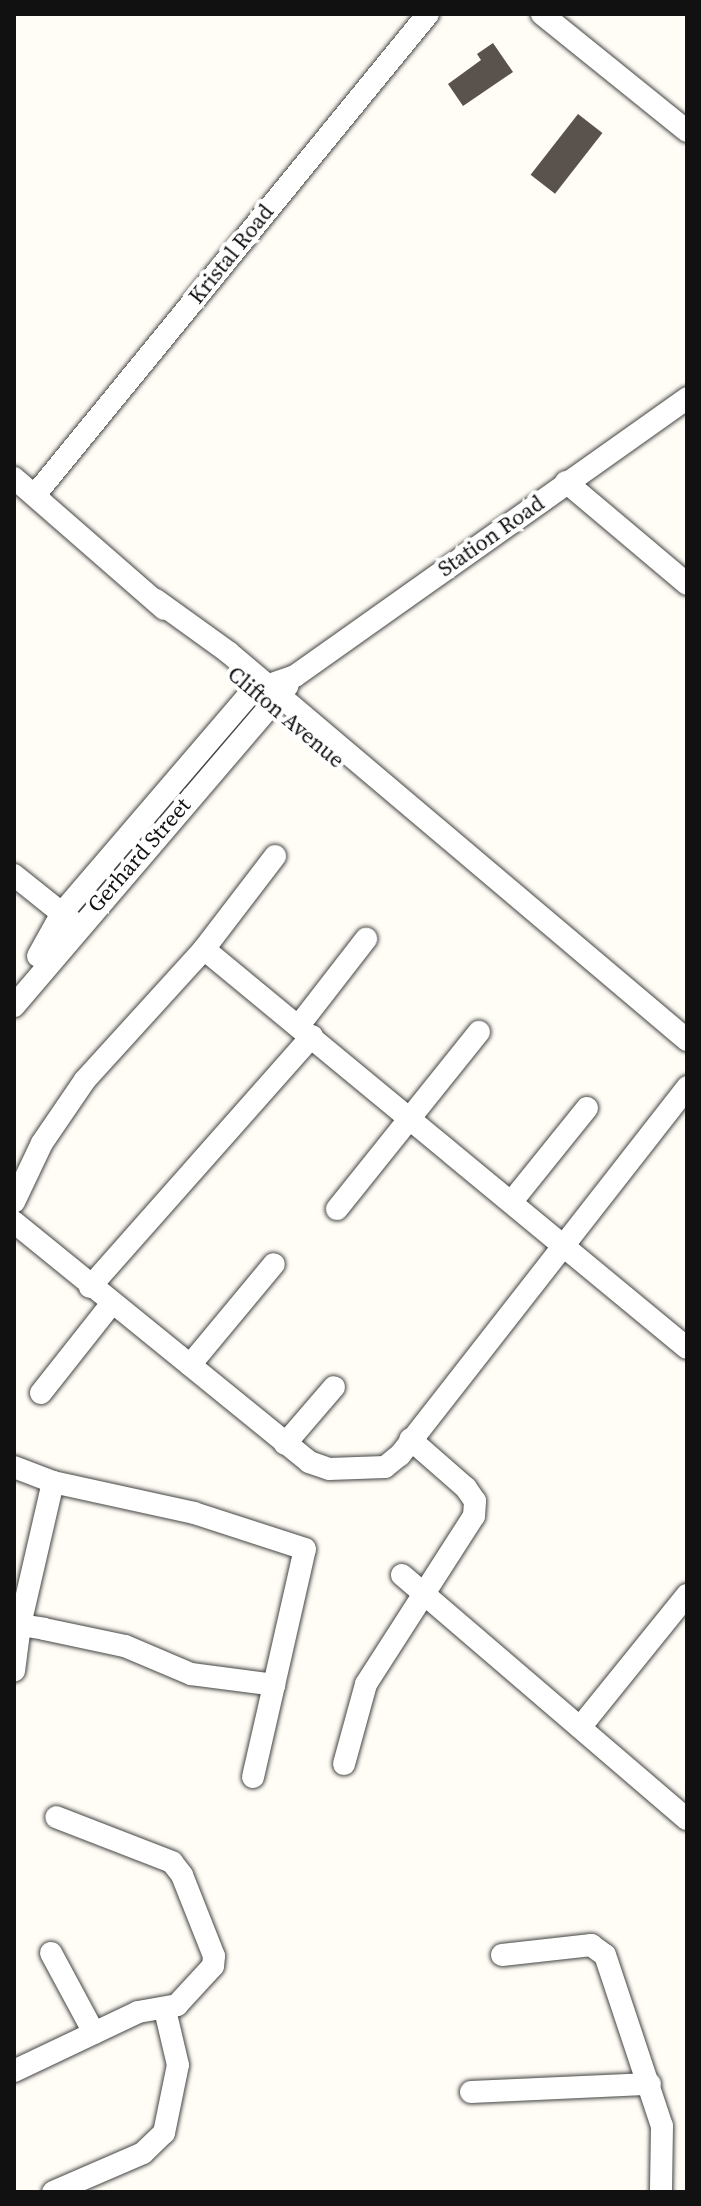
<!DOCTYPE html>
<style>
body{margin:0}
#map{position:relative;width:701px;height:2206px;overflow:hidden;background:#fffdf5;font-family:"Source Serif 4",serif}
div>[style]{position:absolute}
.building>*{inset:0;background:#5a524d;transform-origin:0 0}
.roads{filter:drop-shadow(0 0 2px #444) drop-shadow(0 0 2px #444)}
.minor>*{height:22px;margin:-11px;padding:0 11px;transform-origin:11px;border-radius:11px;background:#fff}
span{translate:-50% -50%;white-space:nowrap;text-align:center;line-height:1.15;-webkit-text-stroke:8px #fff;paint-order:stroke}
.street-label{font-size:22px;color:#111}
.frame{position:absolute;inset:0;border:16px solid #111;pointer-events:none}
</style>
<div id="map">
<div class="building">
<div style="clip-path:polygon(493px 43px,513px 72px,463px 106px,448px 84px,481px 60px,477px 54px)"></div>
<div style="left:578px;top:114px;width:31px;height:77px;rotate:38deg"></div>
</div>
<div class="roads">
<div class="minor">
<div style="left:542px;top:14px;width:186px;rotate:38.9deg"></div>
<div style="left:14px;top:478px;width:199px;rotate:41.1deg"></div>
<div style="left:566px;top:482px;width:158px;rotate:40.1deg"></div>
<div style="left:35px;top:495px;width:621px;rotate:-50.75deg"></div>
<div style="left:156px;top:600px;width:89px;rotate:35.8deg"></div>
<div style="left:228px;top:652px;width:601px;rotate:40.21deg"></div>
<div style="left:255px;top:690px;width:42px;rotate:-19.3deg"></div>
<div style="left:295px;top:676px;width:481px;rotate:-35.3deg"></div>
<div style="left:14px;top:875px;width:77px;rotate:38.7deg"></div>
<div style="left:204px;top:949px;width:626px;rotate:39.56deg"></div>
<div style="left:38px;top:956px;width:49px;rotate:-60.8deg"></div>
<div style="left:62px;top:913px;width:294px;rotate:-49.4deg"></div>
<div style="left:14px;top:1006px;width:421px;rotate:-49.5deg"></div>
<div style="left:300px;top:1024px;width:108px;rotate:-52.2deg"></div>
<div style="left:513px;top:1200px;width:118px;rotate:-51.2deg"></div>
<div style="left:14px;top:1202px;width:65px;rotate:-64.6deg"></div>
<div style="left:42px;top:1143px;width:76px;rotate:-55.7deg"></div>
<div style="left:85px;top:1080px;width:177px;rotate:-47.7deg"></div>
<div style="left:204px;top:949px;width:117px;rotate:-52.6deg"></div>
<div style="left:337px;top:1209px;width:227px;rotate:-51.3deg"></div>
<div style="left:14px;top:1222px;width:380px;rotate:39.1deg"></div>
<div style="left:309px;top:1462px;width:21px;rotate:19deg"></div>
<div style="left:329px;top:1469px;width:56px;rotate:-2deg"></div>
<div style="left:385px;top:1467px;width:19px;rotate:-39deg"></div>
<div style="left:400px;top:1455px;width:467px;rotate:-52deg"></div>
<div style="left:90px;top:1287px;width:335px;rotate:-48.5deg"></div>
<div style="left:190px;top:1365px;width:131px;rotate:-50.3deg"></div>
<div style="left:41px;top:1393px;width:115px;rotate:-51.7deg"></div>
<div style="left:285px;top:1444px;width:75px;rotate:-49.3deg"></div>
<div style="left:14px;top:1467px;width:42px;rotate:21deg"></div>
<div style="left:402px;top:1575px;width:375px;rotate:40.6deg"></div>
<div style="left:14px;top:1624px;width:30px;rotate:9deg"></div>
<div style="left:44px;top:1629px;width:83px;rotate:11.9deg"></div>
<div style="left:125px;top:1646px;width:72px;rotate:23deg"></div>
<div style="left:191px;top:1674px;width:84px;rotate:7.5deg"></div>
<div style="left:274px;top:1685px;width:139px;rotate:-77.2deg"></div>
<div style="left:305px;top:1549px;width:117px;rotate:-162deg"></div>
<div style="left:194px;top:1513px;width:144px;rotate:-167.6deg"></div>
<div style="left:53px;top:1482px;width:147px;rotate:103deg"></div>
<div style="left:20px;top:1625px;width:46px;rotate:97.4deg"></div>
<div style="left:582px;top:1725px;width:167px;rotate:-51.1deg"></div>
<div style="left:344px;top:1764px;width:83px;rotate:-74.6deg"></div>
<div style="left:366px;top:1684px;width:200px;rotate:-57.3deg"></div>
<div style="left:474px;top:1516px;width:15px;rotate:-86deg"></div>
<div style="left:475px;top:1501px;width:16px;rotate:-125deg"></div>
<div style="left:466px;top:1488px;width:74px;rotate:-138.8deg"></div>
<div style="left:253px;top:1777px;width:94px;rotate:-77.1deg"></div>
<div style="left:51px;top:1953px;width:91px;rotate:61.7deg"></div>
<div style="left:502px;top:1955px;width:90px;rotate:-6.4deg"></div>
<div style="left:591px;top:1945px;width:17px;rotate:36deg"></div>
<div style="left:605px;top:1955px;width:180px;rotate:71.6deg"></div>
<div style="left:662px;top:2126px;width:66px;rotate:90.9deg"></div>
<div style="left:14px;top:2071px;width:137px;rotate:-25.4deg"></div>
<div style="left:138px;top:2012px;width:40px;rotate:-10deg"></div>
<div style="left:177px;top:2005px;width:53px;rotate:-47.3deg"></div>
<div style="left:213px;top:1966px;width:10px;rotate:-84deg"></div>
<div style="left:214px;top:1956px;width:87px;rotate:-111.6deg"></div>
<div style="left:182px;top:1875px;width:16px;rotate:-128deg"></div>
<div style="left:172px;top:1862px;width:124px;rotate:-158.8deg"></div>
<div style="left:471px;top:2092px;width:179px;rotate:-2.6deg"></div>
<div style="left:53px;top:2192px;width:98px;rotate:-23.4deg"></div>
<div style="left:143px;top:2153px;width:29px;rotate:-44deg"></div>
<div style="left:164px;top:2133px;width:69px;rotate:-78.4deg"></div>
<div style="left:178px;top:2065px;width:57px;rotate:-103.3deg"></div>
</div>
</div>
<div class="street-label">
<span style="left:231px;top:254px;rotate:-51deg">Kristal Road</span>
<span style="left:491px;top:536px;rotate:-35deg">Station Road</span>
<span style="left:286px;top:717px;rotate:40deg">Clifton Avenue</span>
<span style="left:139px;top:855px;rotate:-49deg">Gerhard Street</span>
</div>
<div class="frame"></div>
</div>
